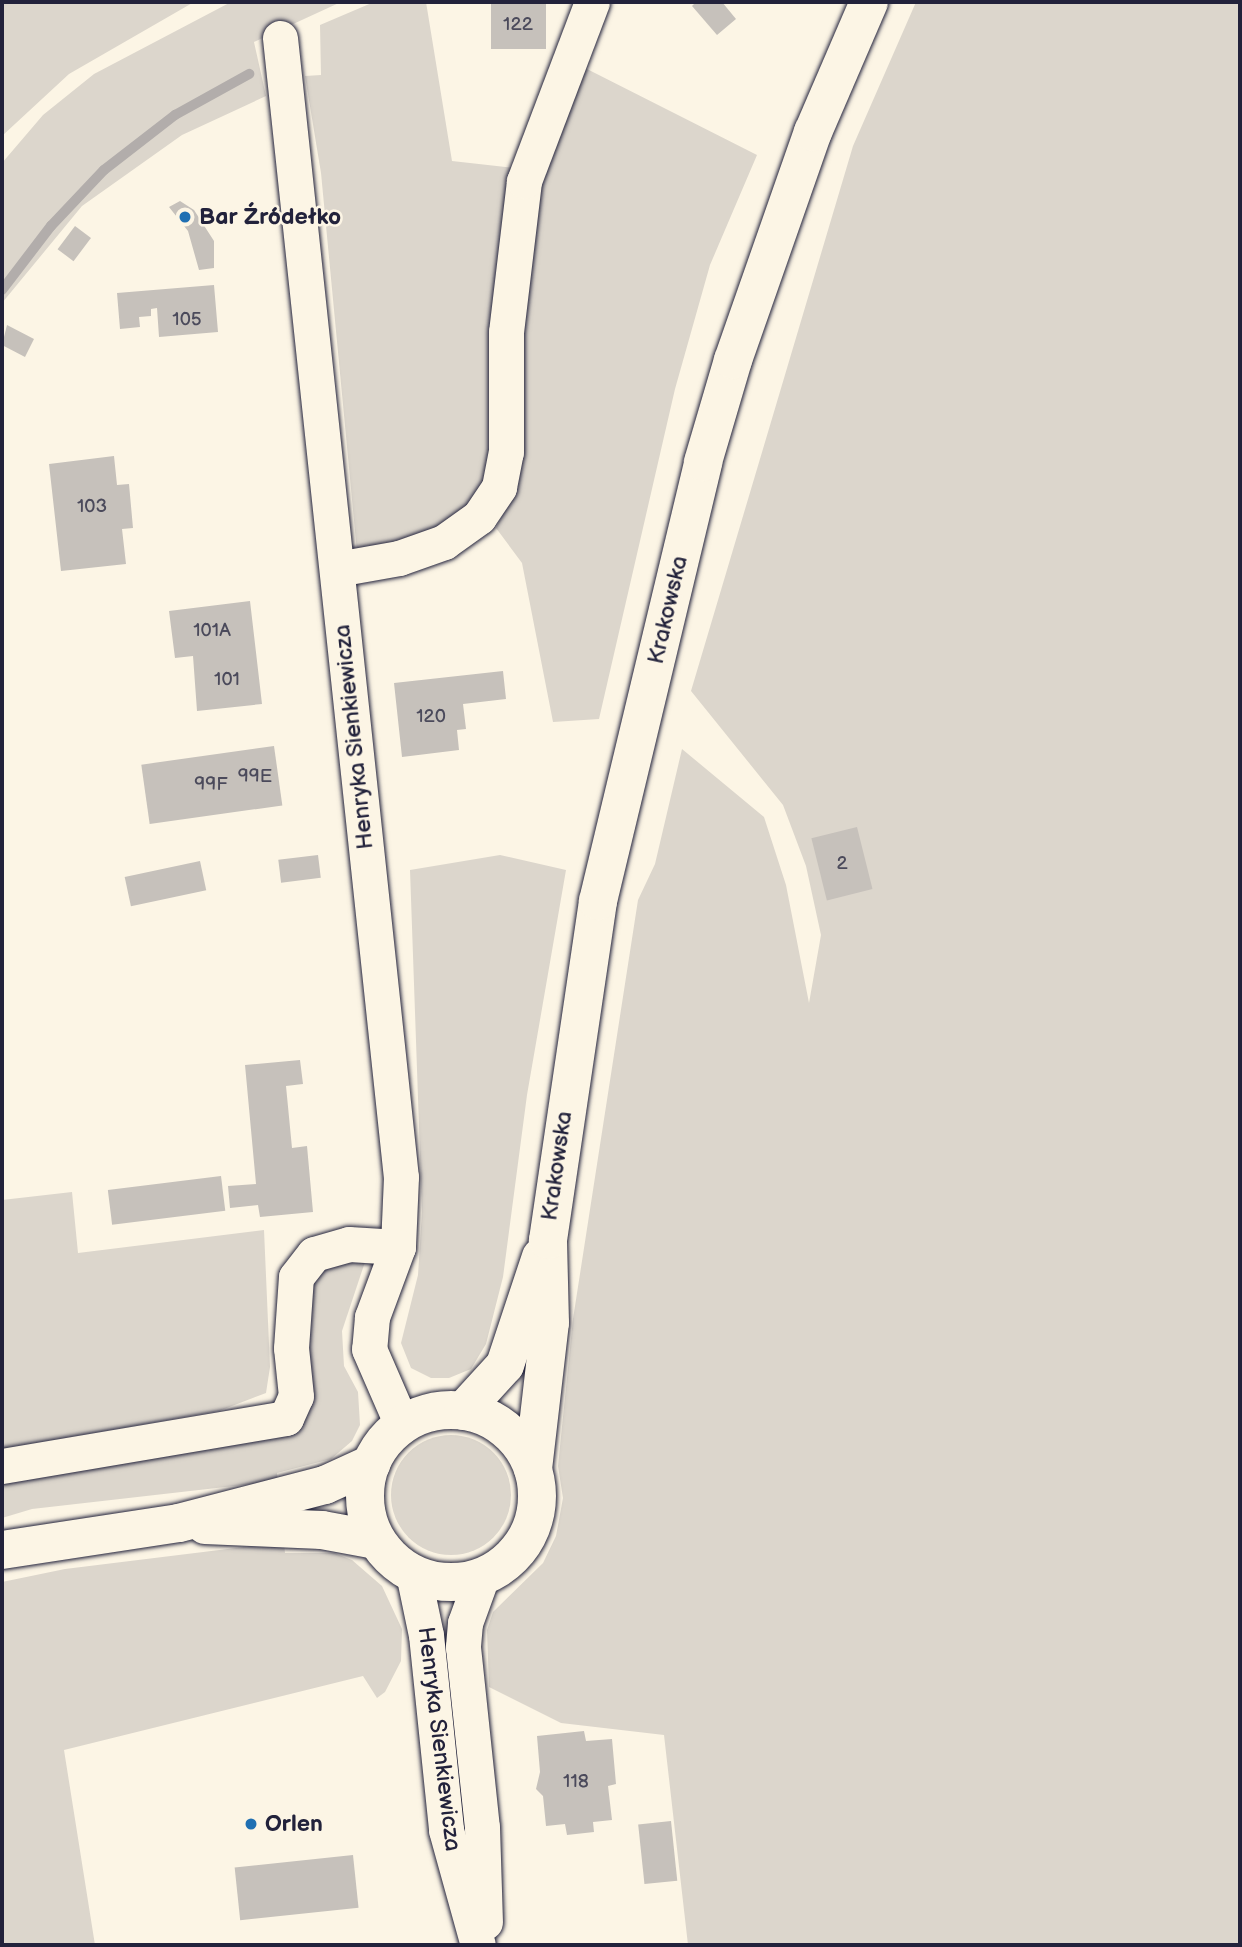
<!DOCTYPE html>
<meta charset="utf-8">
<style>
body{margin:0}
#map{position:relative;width:1242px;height:1947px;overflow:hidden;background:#fcf5e5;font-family:"Balsamiq Sans",sans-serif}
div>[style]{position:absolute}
.green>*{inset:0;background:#dcd6cc}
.round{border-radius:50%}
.stream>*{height:10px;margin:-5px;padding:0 5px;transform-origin:5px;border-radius:5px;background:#b2adab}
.building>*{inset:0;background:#c6c1bb;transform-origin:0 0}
.roads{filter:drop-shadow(0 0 2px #22223b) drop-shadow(0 0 2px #22223b)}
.minor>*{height:35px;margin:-17.5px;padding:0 17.5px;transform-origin:17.5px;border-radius:17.5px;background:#fcf5e5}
.major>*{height:38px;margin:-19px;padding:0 19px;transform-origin:19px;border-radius:19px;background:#fcf5e5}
.major>.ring{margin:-19px;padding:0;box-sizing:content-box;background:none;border:38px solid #fcf5e5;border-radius:50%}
.dots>*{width:19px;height:19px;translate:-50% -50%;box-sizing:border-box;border:4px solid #fcf5e5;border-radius:50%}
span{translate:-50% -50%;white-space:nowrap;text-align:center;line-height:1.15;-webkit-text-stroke:5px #fcf5e5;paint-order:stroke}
.number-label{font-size:19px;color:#4b4a5b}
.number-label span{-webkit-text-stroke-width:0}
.poi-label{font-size:23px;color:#22223b;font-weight:700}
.left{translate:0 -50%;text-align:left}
.street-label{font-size:23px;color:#22223b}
.frame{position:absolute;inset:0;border:4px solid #22223b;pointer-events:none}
</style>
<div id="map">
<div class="green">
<div style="clip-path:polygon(2px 2px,194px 2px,69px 74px,2px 136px)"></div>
<div style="clip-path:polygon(231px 2px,341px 2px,254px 42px,266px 96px,182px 135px,82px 206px,2px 303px,2px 163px,43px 115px,94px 74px)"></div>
<div style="clip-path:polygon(374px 2px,426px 2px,452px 161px,515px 168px,487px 486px,451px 527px,357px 552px,321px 173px,305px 76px,321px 75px,320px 25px)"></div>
<div style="clip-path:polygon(916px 2px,1240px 2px,1240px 1945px,688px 1945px,664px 1735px,561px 1723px,489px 1687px,487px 1630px,493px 1612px,543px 1563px,556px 1536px,563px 1498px,558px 1466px,573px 1319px,638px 900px,655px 864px,682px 749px,764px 817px,786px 885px,809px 1003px,821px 935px,806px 866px,783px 805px,691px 691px,853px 146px)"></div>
<div style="clip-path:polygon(585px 68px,757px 155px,710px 265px,675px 389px,599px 719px,553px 722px,522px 563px,496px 528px,506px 507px,520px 419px,528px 256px,542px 173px)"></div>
<div style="clip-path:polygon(500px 855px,566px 870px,527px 1095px,503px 1277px,486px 1344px,471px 1369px,449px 1378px,431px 1378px,411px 1368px,401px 1343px,418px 1275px,422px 1212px,410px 870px)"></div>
<div style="clip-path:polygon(72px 1192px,78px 1253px,264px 1230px,270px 1367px,266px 1393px,219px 1411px,2px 1449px,2px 1200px)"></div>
<div style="clip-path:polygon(366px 1259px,342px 1331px,344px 1366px,358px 1392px,360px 1425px,352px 1441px,331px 1459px,277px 1473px,278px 1481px,32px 1509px,2px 1518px,2px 1476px,270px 1434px,311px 1285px,326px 1268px)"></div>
<div class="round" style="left:391px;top:1435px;width:120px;height:120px"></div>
<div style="clip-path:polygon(284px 1542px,285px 1553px,334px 1553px,352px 1560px,382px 1586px,402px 1629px,401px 1661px,385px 1692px,377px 1698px,363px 1676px,64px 1750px,95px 1945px,2px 1945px,2px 1582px,65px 1569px)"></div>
</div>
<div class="stream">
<div style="left:2px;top:290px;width:81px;rotate:-52.6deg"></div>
<div style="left:51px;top:226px;width:77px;rotate:-46.6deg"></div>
<div style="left:104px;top:170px;width:90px;rotate:-37.8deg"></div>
<div style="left:175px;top:115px;width:85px;rotate:-29deg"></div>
</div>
<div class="building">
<div style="left:491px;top:2px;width:55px;height:47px"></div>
<div style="clip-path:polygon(696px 2px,722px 2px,736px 19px,717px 35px,692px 6px)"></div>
<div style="clip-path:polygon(180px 201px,194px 210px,214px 241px,214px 268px,199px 270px,188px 231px,169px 207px)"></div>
<div style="left:75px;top:226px;width:20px;height:29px;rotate:37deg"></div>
<div style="clip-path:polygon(214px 285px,218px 332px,159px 337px,157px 308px,151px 309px,151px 316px,139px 317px,140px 327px,120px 329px,117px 293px)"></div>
<div style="clip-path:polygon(7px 325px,34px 339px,25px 357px,2px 345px)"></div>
<div style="clip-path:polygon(114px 456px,117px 485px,129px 484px,133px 528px,122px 529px,126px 564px,61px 571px,49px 464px)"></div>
<div style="clip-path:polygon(250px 601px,262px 704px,197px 711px,193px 656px,175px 658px,169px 611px)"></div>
<div style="clip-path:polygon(503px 671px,506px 699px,463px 704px,466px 729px,457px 730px,459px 750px,402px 757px,394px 683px)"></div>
<div style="left:274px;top:746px;width:60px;height:134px;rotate:82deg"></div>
<div style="left:857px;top:827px;width:64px;height:47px;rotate:76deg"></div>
<div style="left:318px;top:855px;width:23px;height:40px;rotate:83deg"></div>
<div style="left:200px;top:861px;width:30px;height:77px;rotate:78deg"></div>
<div style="clip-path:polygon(300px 1060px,303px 1084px,286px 1086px,292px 1148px,307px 1146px,313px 1212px,260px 1217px,258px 1205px,230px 1208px,228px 1186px,256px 1184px,245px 1065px)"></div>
<div style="left:221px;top:1176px;width:35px;height:114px;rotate:83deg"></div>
<div style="clip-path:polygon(584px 1731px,586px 1741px,612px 1739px,616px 1784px,608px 1786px,612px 1820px,593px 1822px,594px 1832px,567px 1835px,565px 1824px,546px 1826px,543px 1796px,536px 1789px,540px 1772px,537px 1736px)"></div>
<div style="left:671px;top:1821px;width:60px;height:33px;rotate:84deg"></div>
<div style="left:353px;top:1855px;width:53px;height:119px;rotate:84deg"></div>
</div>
<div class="roads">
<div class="minor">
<div style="left:280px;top:38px;width:1145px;rotate:83.94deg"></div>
<div style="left:401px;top:1177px;width:70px;rotate:92.5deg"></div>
<div style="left:398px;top:1247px;width:75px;rotate:110.4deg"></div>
<div style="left:372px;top:1317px;width:32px;rotate:95deg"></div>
<div style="left:369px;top:1349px;width:83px;rotate:66.5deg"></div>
<div style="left:337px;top:569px;width:63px;rotate:-10.1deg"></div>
<div style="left:399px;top:558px;width:48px;rotate:-19.6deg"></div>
<div style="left:444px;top:542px;width:43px;rotate:-35.5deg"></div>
<div style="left:479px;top:517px;width:36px;rotate:-56deg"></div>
<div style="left:499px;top:487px;width:36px;rotate:-79deg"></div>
<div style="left:506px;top:452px;width:120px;rotate:-90deg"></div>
<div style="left:506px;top:332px;width:152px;rotate:-83.2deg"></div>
<div style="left:524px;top:181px;width:191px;rotate:-69.2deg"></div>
<div style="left:2px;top:1466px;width:288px;rotate:-9.6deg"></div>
<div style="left:286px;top:1418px;width:24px;rotate:-66deg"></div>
<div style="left:296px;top:1396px;width:48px;rotate:-95.9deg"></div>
<div style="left:291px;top:1348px;width:71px;rotate:-86deg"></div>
<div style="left:296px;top:1277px;width:29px;rotate:-52deg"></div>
<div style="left:314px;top:1254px;width:36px;rotate:-16deg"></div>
<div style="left:349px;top:1244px;width:49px;rotate:3.5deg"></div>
<div style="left:413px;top:1573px;width:63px;rotate:78.2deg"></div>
<div style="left:426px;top:1635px;width:196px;rotate:84.1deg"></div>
<div style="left:446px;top:1830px;width:119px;rotate:74.5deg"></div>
<div style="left:482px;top:1576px;width:50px;rotate:109.9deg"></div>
<div style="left:465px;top:1623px;width:24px;rotate:95deg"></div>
<div style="left:463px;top:1647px;width:181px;rotate:84deg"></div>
<div style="left:482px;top:1827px;width:95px;rotate:88.2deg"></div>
</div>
<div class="major">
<div class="ring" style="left:365px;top:1410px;width:134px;height:134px"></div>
<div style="left:463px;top:1411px;width:62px;rotate:-47.6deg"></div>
<div style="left:505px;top:1365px;width:114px;rotate:-71.6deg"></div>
<div style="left:533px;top:1469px;width:147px;rotate:-83.4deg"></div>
<div style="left:550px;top:1323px;width:83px;rotate:-91.4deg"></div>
<div style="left:548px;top:1240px;width:343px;rotate:-81.6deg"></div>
<div style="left:598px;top:901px;width:451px;rotate:-76.5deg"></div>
<div style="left:703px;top:462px;width:106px;rotate:-73.6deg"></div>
<div style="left:733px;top:360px;width:242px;rotate:-70.7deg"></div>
<div style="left:813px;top:132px;width:142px;rotate:-66.7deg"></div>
<div style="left:205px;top:1525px;width:117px;rotate:2.4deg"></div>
<div style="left:322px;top:1530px;width:55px;rotate:10.5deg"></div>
<div style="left:2px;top:1550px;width:179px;rotate:-8.7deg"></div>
<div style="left:179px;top:1523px;width:151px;rotate:-14.6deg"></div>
<div style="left:325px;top:1485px;width:51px;rotate:-24.5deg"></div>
</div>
</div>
<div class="dots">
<div style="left:185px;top:217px;background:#1f6fb2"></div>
<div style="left:251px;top:1824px;background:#1f6fb2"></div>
</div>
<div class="number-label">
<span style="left:518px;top:25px">122</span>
<span style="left:187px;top:320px">105</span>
<span style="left:92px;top:507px">103</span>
<span style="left:212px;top:631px">101A</span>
<span style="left:227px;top:680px">101</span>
<span style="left:431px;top:717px">120</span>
<span style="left:255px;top:777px">99E</span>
<span style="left:211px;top:785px">99F</span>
<span style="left:842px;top:864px">2</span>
<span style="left:576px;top:1782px">118</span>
</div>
<div class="poi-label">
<span class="left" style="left:199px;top:217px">Bar Źródełko</span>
<span class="left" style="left:265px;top:1824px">Orlen</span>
</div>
<div class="street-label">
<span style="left:668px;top:610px;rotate:-77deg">Krakowska</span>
<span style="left:354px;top:737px;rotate:-96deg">Henryka Sienkiewicza</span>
<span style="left:557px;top:1166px;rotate:-82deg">Krakowska</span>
<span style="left:439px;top:1739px;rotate:83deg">Henryka Sienkiewicza</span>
</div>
<div class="frame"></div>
</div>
